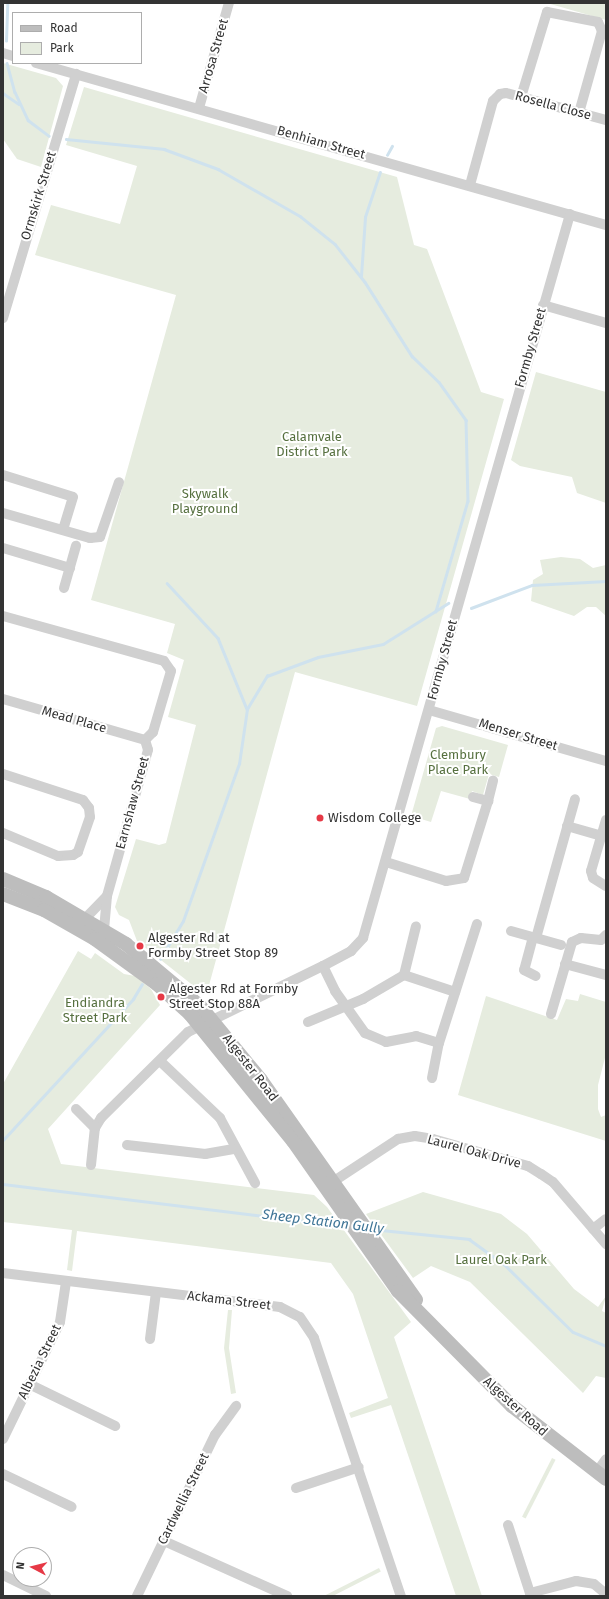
<!DOCTYPE html>
<style>
body{margin:0}
#map{position:relative;width:609px;height:1599px;overflow:hidden;background:#fff;font-family:"Fira Sans",sans-serif}
div>[style]{position:absolute}
.green>*{inset:0;background:#e6ecdf;transform-origin:0 0}
.stream>*{height:2.5px;margin:-1.25px;padding:0 1.25px;transform-origin:1.25px;border-radius:1.25px;background:#cfe2ee}
.minor>*{height:10px;margin:-5px;padding:0 5px;transform-origin:5px;border-radius:5px;background:#d0d0d0}
.secondary>*{height:14px;margin:-7px;padding:0 7px;transform-origin:7px;border-radius:7px;background:#bdbdbd}
.dots>*{width:11px;height:11px;translate:-50% -50%;box-sizing:border-box;border:2px solid #fff;border-radius:50%}
span{translate:-50% -50%;white-space:nowrap;text-align:center;line-height:1.15;-webkit-text-stroke:4px #fff;paint-order:stroke}
.street-label{font-size:13px;color:#333}
.park-label{font-size:13px;color:#56703f}
.poi-label{font-size:13px;color:#333}
.left{translate:0 -50%;text-align:left}
.water-label{font-size:14px;color:#3f7597;font-style:italic}
.frame{position:absolute;inset:0;border:4px solid #333;pointer-events:none}
.legend{position:absolute;left:12px;top:12px;width:130px;height:52px;box-sizing:border-box;background:#fff;border:1px solid #adadad;margin:0;padding:5px 7px;list-style:none;font-size:12px;color:#333}
.legend li{display:flex;align-items:center;gap:8px;height:20px}
.legend b{width:20px;border:1px solid #adadad}
.north{position:absolute;left:12px;top:1547px;width:40px;height:40px;box-sizing:border-box;background:#fff;border:1px solid #adadad;border-radius:50%;rotate:277deg;font-size:11px;font-weight:700;line-height:16px;text-align:center;color:#333}
.north::after{content:'';display:block;margin:auto;width:14px;height:18px;background:#e63946;clip-path:polygon(50% 0,100% 100%,50% 72%,0 100%)}
</style>
<div id="map">
<div class="green">
<div style="clip-path:polygon(547px 3px,606px 3px,606px 20px)"></div>
<div style="clip-path:polygon(3px 63px,56px 78px,63px 86px,41px 167px,17px 159px,3px 139px)"></div>
<div style="clip-path:polygon(84px 87px,397px 177px,414px 245px,427px 249px,481px 392px,504px 399px,417px 706px,295px 672px,208px 989px,195px 987px,137px 941px,129px 920px,119px 915px,115px 907px,136px 839px,159px 845px,166px 843px,196px 725px,168px 717px,184px 660px,167px 653px,175px 624px,91px 600px,176px 295px,35px 255px,51px 205px,120px 224px,137px 166px,66px 145px)"></div>
<div style="clip-path:polygon(536px 372px,606px 392px,606px 503px,577px 493px,572px 477px,520px 466px,511px 460px)"></div>
<div style="clip-path:polygon(561px 557px,580px 559px,593px 568px,606px 565px,606px 616px,596px 607px,587px 607px,574px 616px,531px 601px,533px 580px,543px 574px,540px 560px)"></div>
<div style="clip-path:polygon(442px 726px,508px 745px,499px 777px,489px 774px,483px 795px,472px 791px,470px 799px,441px 791px,431px 822px,411px 816px,436px 728px)"></div>
<div style="clip-path:polygon(78px 951px,91px 959px,95px 953px,124px 974px,135px 976px,151px 989px,160px 1005px,48px 1129px,61px 1164px,314px 1195px,327px 1207px,411px 1322px,394px 1337px,482px 1596px,456px 1596px,391px 1405px,351px 1418px,349px 1413px,388px 1398px,353px 1294px,331px 1263px,77px 1231px,72px 1271px,67px 1270px,72px 1230px,3px 1222px,3px 1084px)"></div>
<div style="clip-path:polygon(580px 994px,606px 1002px,606px 1054px,598px 1085px,598px 1109px,601px 1117px,606px 1115px,606px 1141px,458px 1095px,486px 996px,557px 1020px,566px 999px,578px 1001px)"></div>
<div style="clip-path:polygon(423px 1192px,501px 1214px,527px 1234px,574px 1289px,598px 1307px,606px 1296px,602px 1311px,606px 1313px,606px 1378px,596px 1376px,583px 1393px,470px 1282px,431px 1266px,413px 1278px,366px 1214px)"></div>
<div style="clip-path:polygon(228px 1310px,232px 1310px,229px 1348px,236px 1393px,231px 1394px,224px 1348px)"></div>
<div style="left:552px;top:1458px;width:4px;height:66px;rotate:27deg"></div>
<div style="left:379px;top:1568px;width:4px;height:68px;rotate:63deg"></div>
</div>
<div class="stream">
<div style="left:6px;top:41px;width:38px;rotate:-88deg"></div>
<div style="left:7px;top:63px;width:30px;rotate:75deg"></div>
<div style="left:15px;top:92px;width:31px;rotate:65deg"></div>
<div style="left:28px;top:120px;width:26px;rotate:37deg"></div>
<div style="left:3px;top:93px;width:19px;rotate:35deg"></div>
<div style="left:66px;top:139px;width:99px;rotate:5.8deg"></div>
<div style="left:164px;top:149px;width:58px;rotate:20.3deg"></div>
<div style="left:218px;top:169px;width:95px;rotate:29.8deg"></div>
<div style="left:300px;top:216px;width:45px;rotate:38.7deg"></div>
<div style="left:335px;top:244px;width:48px;rotate:51.7deg"></div>
<div style="left:365px;top:282px;width:88px;rotate:57.6deg"></div>
<div style="left:412px;top:356px;width:37px;rotate:44deg"></div>
<div style="left:439px;top:382px;width:47px;rotate:54.6deg"></div>
<div style="left:466px;top:420px;width:81px;rotate:88.6deg"></div>
<div style="left:468px;top:501px;width:115px;rotate:106.2deg"></div>
<div style="left:387px;top:155px;width:10px;rotate:-61deg"></div>
<div style="left:361px;top:276px;width:59px;rotate:-86.1deg"></div>
<div style="left:365px;top:217px;width:47px;rotate:-71.6deg"></div>
<div style="left:167px;top:583px;width:75px;rotate:47.2deg"></div>
<div style="left:218px;top:638px;width:77px;rotate:67.8deg"></div>
<div style="left:471px;top:608px;width:65px;rotate:-20.7deg"></div>
<div style="left:532px;top:585px;width:74px;rotate:-3.1deg"></div>
<div style="left:160px;top:959px;width:44px;rotate:-58.8deg"></div>
<div style="left:183px;top:921px;width:167px;rotate:-70.4deg"></div>
<div style="left:239px;top:764px;width:56px;rotate:-81.7deg"></div>
<div style="left:247px;top:709px;width:39px;rotate:-59deg"></div>
<div style="left:267px;top:676px;width:54px;rotate:-20.4deg"></div>
<div style="left:318px;top:657px;width:66px;rotate:-11.3deg"></div>
<div style="left:383px;top:644px;width:77px;rotate:-32.2deg"></div>
<div style="left:3px;top:1140px;width:192px;rotate:-47.3deg"></div>
<div style="left:133px;top:999px;width:17px;rotate:-59deg"></div>
<div style="left:3px;top:1184px;width:347px;rotate:7deg"></div>
<div style="left:371px;top:1229px;width:99px;rotate:5.8deg"></div>
<div style="left:469px;top:1239px;width:44px;rotate:35.8deg"></div>
<div style="left:505px;top:1265px;width:95px;rotate:44.6deg"></div>
<div style="left:573px;top:1332px;width:36px;rotate:23deg"></div>
</div>
<div class="minor">
<div style="left:3px;top:53px;width:10px;rotate:17deg"></div>
<div style="left:36px;top:63px;width:593px;rotate:15.87deg"></div>
<div style="left:521px;top:97px;width:89px;rotate:-73deg"></div>
<div style="left:547px;top:12px;width:52px;rotate:11.1deg"></div>
<div style="left:598px;top:22px;width:10px;rotate:66deg"></div>
<div style="left:602px;top:31px;width:85px;rotate:105.7deg"></div>
<div style="left:199px;top:108px;width:109px;rotate:-74.1deg"></div>
<div style="left:470px;top:185px;width:87px;rotate:-74.7deg"></div>
<div style="left:493px;top:101px;width:10px;rotate:-45deg"></div>
<div style="left:500px;top:94px;width:6px;rotate:-9deg"></div>
<div style="left:506px;top:93px;width:104px;rotate:15.1deg"></div>
<div style="left:543px;top:305px;width:66px;rotate:15.9deg"></div>
<div style="left:3px;top:318px;width:255px;rotate:-73.3deg"></div>
<div style="left:3px;top:475px;width:73px;rotate:17.4deg"></div>
<div style="left:73px;top:497px;width:34px;rotate:107deg"></div>
<div style="left:3px;top:513px;width:91px;rotate:16deg"></div>
<div style="left:90px;top:538px;width:10px;rotate:-6deg"></div>
<div style="left:100px;top:537px;width:58px;rotate:-70.9deg"></div>
<div style="left:3px;top:548px;width:70px;rotate:16.6deg"></div>
<div style="left:64px;top:588px;width:44px;rotate:-74.1deg"></div>
<div style="left:3px;top:616px;width:167px;rotate:15.6deg"></div>
<div style="left:164px;top:661px;width:12px;rotate:55deg"></div>
<div style="left:171px;top:671px;width:64px;rotate:106.4deg"></div>
<div style="left:153px;top:732px;width:11px;rotate:135deg"></div>
<div style="left:145px;top:740px;width:10px;rotate:73deg"></div>
<div style="left:148px;top:750px;width:152px;rotate:105.7deg"></div>
<div style="left:107px;top:896px;width:30px;rotate:134deg"></div>
<div style="left:3px;top:699px;width:148px;rotate:16.1deg"></div>
<div style="left:429px;top:710px;width:184px;rotate:16.1deg"></div>
<div style="left:3px;top:774px;width:84px;rotate:18deg"></div>
<div style="left:83px;top:800px;width:10px;rotate:53deg"></div>
<div style="left:89px;top:808px;width:9px;rotate:84deg"></div>
<div style="left:90px;top:817px;width:37px;rotate:109deg"></div>
<div style="left:78px;top:852px;width:6px;rotate:149deg"></div>
<div style="left:73px;top:855px;width:15px;rotate:176deg"></div>
<div style="left:58px;top:856px;width:60px;rotate:-157.3deg"></div>
<div style="left:473px;top:797px;width:16px;rotate:15deg"></div>
<div style="left:488px;top:801px;width:21px;rotate:-76deg"></div>
<div style="left:606px;top:820px;width:53px;rotate:106.4deg"></div>
<div style="left:591px;top:871px;width:7px;rotate:74deg"></div>
<div style="left:593px;top:878px;width:15px;rotate:32deg"></div>
<div style="left:567px;top:826px;width:35px;rotate:16deg"></div>
<div style="left:386px;top:862px;width:63px;rotate:17.6deg"></div>
<div style="left:446px;top:881px;width:18px;rotate:-9deg"></div>
<div style="left:464px;top:878px;width:81px;rotate:-72.7deg"></div>
<div style="left:104px;top:930px;width:32px;rotate:-85deg"></div>
<div style="left:511px;top:931px;width:52px;rotate:15.6deg"></div>
<div style="left:533px;top:937px;width:34px;rotate:105deg"></div>
<div style="left:524px;top:970px;width:13px;rotate:27deg"></div>
<div style="left:536px;top:938px;width:144px;rotate:-74.3deg"></div>
<div style="left:565px;top:964px;width:42px;rotate:15deg"></div>
<div style="left:323px;top:966px;width:28px;rotate:64deg"></div>
<div style="left:335px;top:991px;width:52px;rotate:54.5deg"></div>
<div style="left:365px;top:1033px;width:23px;rotate:23deg"></div>
<div style="left:386px;top:1042px;width:31px;rotate:-11deg"></div>
<div style="left:416px;top:1036px;width:24px;rotate:17deg"></div>
<div style="left:404px;top:975px;width:54px;rotate:18.4deg"></div>
<div style="left:551px;top:1014px;width:75px;rotate:-73.7deg"></div>
<div style="left:572px;top:942px;width:10px;rotate:-24deg"></div>
<div style="left:581px;top:938px;width:20px;rotate:6deg"></div>
<div style="left:601px;top:940px;width:7px;rotate:-45deg"></div>
<div style="left:308px;top:1022px;width:60px;rotate:-22.7deg"></div>
<div style="left:363px;top:999px;width:48px;rotate:-30.3deg"></div>
<div style="left:404px;top:975px;width:50px;rotate:-76.2deg"></div>
<div style="left:160px;top:1061px;width:83px;rotate:43.5deg"></div>
<div style="left:220px;top:1118px;width:74px;rotate:61.7deg"></div>
<div style="left:432px;top:1078px;width:36px;rotate:-79deg"></div>
<div style="left:439px;top:1043px;width:125px;rotate:-72.3deg"></div>
<div style="left:76px;top:1109px;width:27px;rotate:45deg"></div>
<div style="left:127px;top:1145px;width:79px;rotate:6.6deg"></div>
<div style="left:205px;top:1154px;width:29px;rotate:-10deg"></div>
<div style="left:91px;top:1165px;width:37px;rotate:-84deg"></div>
<div style="left:95px;top:1128px;width:12px;rotate:-59deg"></div>
<div style="left:101px;top:1118px;width:122px;rotate:-44.7deg"></div>
<div style="left:188px;top:1032px;width:150px;rotate:-26.1deg"></div>
<div style="left:323px;top:966px;width:32px;rotate:-28deg"></div>
<div style="left:351px;top:951px;width:18px;rotate:-47deg"></div>
<div style="left:363px;top:938px;width:753px;rotate:-74.04deg"></div>
<div style="left:328px;top:1185px;width:84px;rotate:-33.3deg"></div>
<div style="left:398px;top:1139px;width:17px;rotate:-10deg"></div>
<div style="left:415px;top:1136px;width:18px;rotate:9deg"></div>
<div style="left:433px;top:1139px;width:99px;rotate:15.9deg"></div>
<div style="left:528px;top:1166px;width:15px;rotate:32deg"></div>
<div style="left:541px;top:1174px;width:14px;rotate:34deg"></div>
<div style="left:553px;top:1182px;width:82px;rotate:49.5deg"></div>
<div style="left:593px;top:1229px;width:16px;rotate:-38deg"></div>
<div style="left:3px;top:1273px;width:279px;rotate:7deg"></div>
<div style="left:280px;top:1307px;width:22px;rotate:27deg"></div>
<div style="left:300px;top:1317px;width:25px;rotate:56deg"></div>
<div style="left:314px;top:1338px;width:272px;rotate:71.4deg"></div>
<div style="left:150px;top:1339px;width:47px;rotate:-82.7deg"></div>
<div style="left:29px;top:1384px;width:96px;rotate:26deg"></div>
<div style="left:3px;top:1439px;width:130px;rotate:-64deg"></div>
<div style="left:60px;top:1322px;width:40px;rotate:-81.5deg"></div>
<div style="left:596px;top:1473px;width:17px;rotate:-54deg"></div>
<div style="left:3px;top:1474px;width:76px;rotate:25.6deg"></div>
<div style="left:296px;top:1488px;width:66px;rotate:-18.4deg"></div>
<div style="left:508px;top:1525px;width:75px;rotate:72.1deg"></div>
<div style="left:164px;top:1541px;width:135px;rotate:24.1deg"></div>
<div style="left:3px;top:1575px;width:48px;rotate:26deg"></div>
<div style="left:530px;top:1593px;width:48px;rotate:-14.6deg"></div>
<div style="left:576px;top:1581px;width:18px;rotate:9deg"></div>
<div style="left:594px;top:1584px;width:16px;rotate:40deg"></div>
<div style="left:137px;top:1596px;width:179px;rotate:-64.2deg"></div>
<div style="left:215px;top:1435px;width:36px;rotate:-54deg"></div>
</div>
<div class="secondary">
<div style="left:3px;top:879px;width:47px;rotate:22.7deg"></div>
<div style="left:46px;top:897px;width:93px;rotate:30.4deg"></div>
<div style="left:126px;top:944px;width:97px;rotate:40deg"></div>
<div style="left:200px;top:1006px;width:96px;rotate:50.5deg"></div>
<div style="left:261px;top:1080px;width:269px;rotate:54.8deg"></div>
<div style="left:3px;top:894px;width:44px;rotate:21.3deg"></div>
<div style="left:44px;top:910px;width:59px;rotate:29.6deg"></div>
<div style="left:95px;top:939px;width:77px;rotate:36deg"></div>
<div style="left:157px;top:984px;width:45px;rotate:42.3deg"></div>
<div style="left:190px;top:1014px;width:164px;rotate:51deg"></div>
<div style="left:293px;top:1141px;width:183px;rotate:55deg"></div>
<div style="left:398px;top:1291px;width:162px;rotate:45.3deg"></div>
<div style="left:512px;top:1406px;width:119px;rotate:37.8deg"></div>
</div>
<div class="dots">
<div style="left:320px;top:818px;background:#e63946"></div>
<div style="left:140px;top:946px;background:#e63946"></div>
<div style="left:161px;top:997px;background:#e63946"></div>
</div>
<div class="street-label">
<span style="left:214px;top:56px;rotate:-74deg">Arrosa Street</span>
<span style="left:553px;top:106px;rotate:15deg">Rosella Close</span>
<span style="left:321px;top:143px;rotate:16deg">Benhiam Street</span>
<span style="left:39px;top:196px;rotate:-73deg">Ormskirk Street</span>
<span style="left:531px;top:348px;rotate:-74deg">Formby Street</span>
<span style="left:443px;top:660px;rotate:-75deg">Formby Street</span>
<span style="left:74px;top:720px;rotate:16deg">Mead Place</span>
<span style="left:518px;top:735px;rotate:17deg">Menser Street</span>
<span style="left:133px;top:803px;rotate:-75deg">Earnshaw Street</span>
<span style="left:250px;top:1068px;rotate:52deg">Algester Road</span>
<span style="left:474px;top:1152px;rotate:15deg">Laurel Oak Drive</span>
<span style="left:229px;top:1301px;rotate:7deg">Ackama Street</span>
<span style="left:40px;top:1362px;rotate:-64deg">Albezia Street</span>
<span style="left:515px;top:1407px;rotate:42deg">Algester Road</span>
<span style="left:184px;top:1499px;rotate:-64deg">Cardwellia Street</span>
</div>
<div class="park-label">
<span style="left:312px;top:445px">Calamvale<br>District Park</span>
<span style="left:205px;top:502px">Skywalk<br>Playground</span>
<span style="left:458px;top:763px">Clembury<br>Place Park</span>
<span style="left:95px;top:1011px">Endiandra<br>Street Park</span>
<span style="left:501px;top:1260px">Laurel Oak Park</span>
</div>
<div class="poi-label">
<span class="left" style="left:328px;top:818px">Wisdom College</span>
<span class="left" style="left:148px;top:946px">Algester Rd at<br>Formby Street Stop 89</span>
<span class="left" style="left:169px;top:997px">Algester Rd at Formby<br>Street Stop 88A</span>
</div>
<div class="water-label">
<span style="left:323px;top:1222px;rotate:7deg">Sheep Station Gully</span>
</div>
<div class="frame"></div>
<ul class="legend">
<li><b style="height:5px;background:#bdbdbd"></b>Road</li>
<li><b style="height:11px;background:#e6ecdf"></b>Park</li>
</ul>
<div class="north">N</div>
</div>
